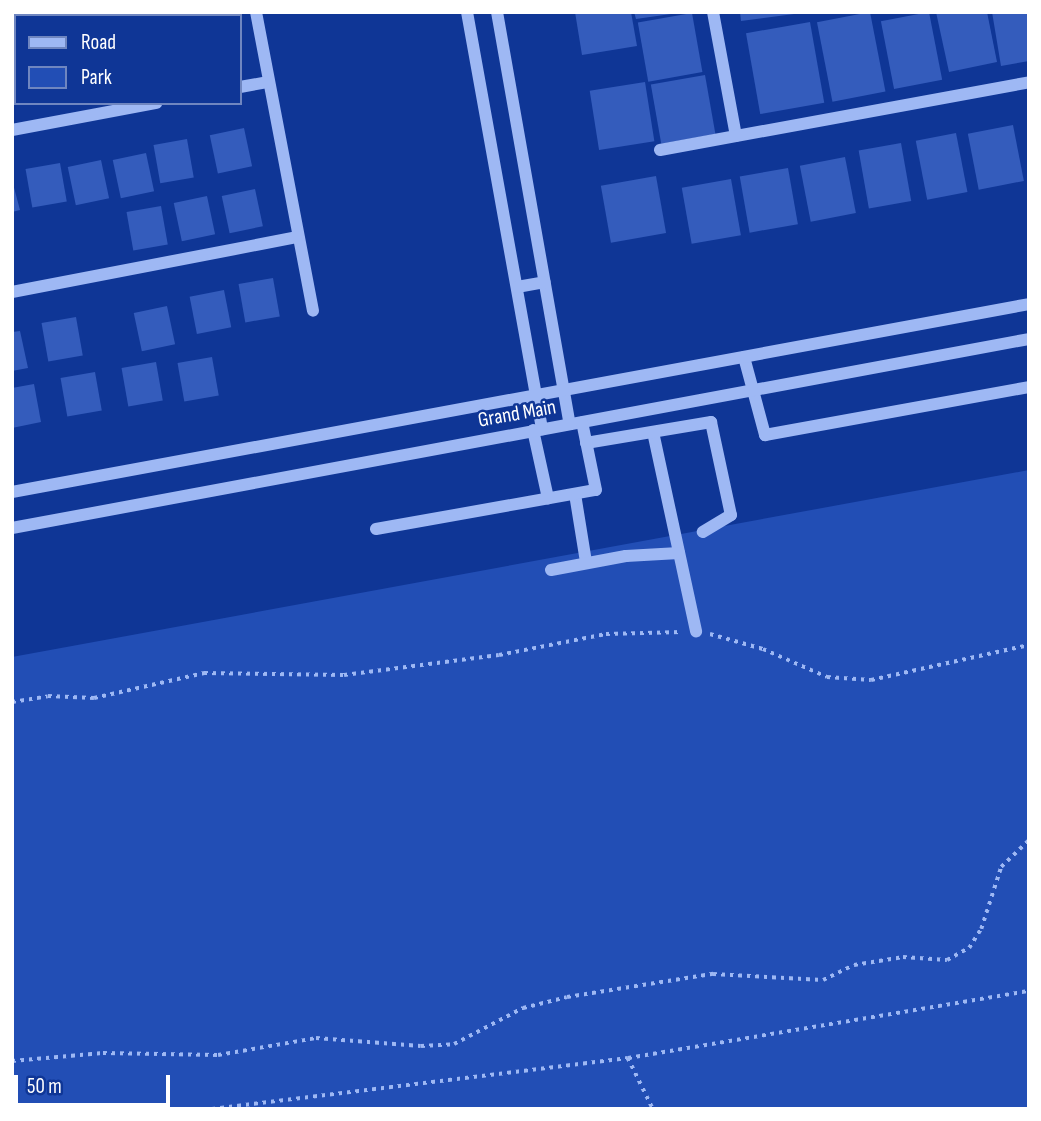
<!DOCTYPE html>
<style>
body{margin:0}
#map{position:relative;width:1041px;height:1121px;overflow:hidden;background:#0f3696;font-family:"Sofia Sans Condensed",sans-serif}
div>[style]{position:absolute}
.green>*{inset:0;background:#224eb5}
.building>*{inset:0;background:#345cbc;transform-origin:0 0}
.path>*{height:3.5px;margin-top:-1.75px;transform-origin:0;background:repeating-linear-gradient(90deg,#9eb8f4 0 3.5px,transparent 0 8.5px)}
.minor>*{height:12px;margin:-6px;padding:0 6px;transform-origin:6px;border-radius:6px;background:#9eb8f4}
span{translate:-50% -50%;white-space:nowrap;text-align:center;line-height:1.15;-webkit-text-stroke:5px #0f3696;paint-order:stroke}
.street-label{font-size:21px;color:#fff}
.frame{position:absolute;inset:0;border:14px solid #fff;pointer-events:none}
.legend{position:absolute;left:14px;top:14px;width:228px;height:91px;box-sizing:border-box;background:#0f3696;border:2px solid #6f86c0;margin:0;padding:9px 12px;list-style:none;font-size:21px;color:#fff}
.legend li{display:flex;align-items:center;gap:14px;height:35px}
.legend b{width:35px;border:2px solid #6f86c0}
.scale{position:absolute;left:14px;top:1075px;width:156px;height:32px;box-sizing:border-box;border:4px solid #fff;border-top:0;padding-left:9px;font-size:21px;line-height:24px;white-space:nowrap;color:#fff;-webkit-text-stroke:5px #0f3696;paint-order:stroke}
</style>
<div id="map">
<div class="green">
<div style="clip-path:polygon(1029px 470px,1029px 1109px,12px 1109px,12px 657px)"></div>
</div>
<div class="building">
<div style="clip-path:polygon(12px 12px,35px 16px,16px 16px,12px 51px)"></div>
<div style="left:45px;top:12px;width:35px;height:4px"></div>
<div style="clip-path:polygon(575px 12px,631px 12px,637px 46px,582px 55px)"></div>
<div style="clip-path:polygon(634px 12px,670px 12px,671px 14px,636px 19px)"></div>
<div style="clip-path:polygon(740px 12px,794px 12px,794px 14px,741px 21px)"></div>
<div style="left:870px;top:12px;width:81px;height:54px;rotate:79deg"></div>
<div style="left:929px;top:12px;width:69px;height:49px;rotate:79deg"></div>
<div style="clip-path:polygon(936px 12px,987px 12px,997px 62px,949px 72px)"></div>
<div style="clip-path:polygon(992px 12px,1029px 12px,1029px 61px,1001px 66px)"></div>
<div style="left:692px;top:13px;width:60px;height:55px;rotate:80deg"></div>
<div style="left:810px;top:22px;width:82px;height:65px;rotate:80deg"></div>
<div style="clip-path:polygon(16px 58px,16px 97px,13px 98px,12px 59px)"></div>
<div style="left:705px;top:75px;width:60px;height:55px;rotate:80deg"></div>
<div style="left:645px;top:82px;width:60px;height:56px;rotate:81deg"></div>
<div style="left:1013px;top:125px;width:57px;height:46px;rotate:79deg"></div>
<div style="left:244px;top:128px;width:39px;height:35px;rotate:78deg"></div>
<div style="left:956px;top:133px;width:60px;height:41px;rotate:79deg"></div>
<div style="left:187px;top:139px;width:39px;height:34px;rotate:80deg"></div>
<div style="left:901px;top:143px;width:59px;height:43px;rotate:80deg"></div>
<div style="left:146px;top:153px;width:39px;height:34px;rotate:78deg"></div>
<div style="left:845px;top:157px;width:57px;height:46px;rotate:79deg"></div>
<div style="left:101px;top:160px;width:39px;height:34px;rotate:78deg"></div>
<div style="left:60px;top:163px;width:39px;height:35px;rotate:80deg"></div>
<div style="left:788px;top:168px;width:57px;height:49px;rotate:80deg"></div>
<div style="left:656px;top:176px;width:58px;height:56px;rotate:80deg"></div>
<div style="left:731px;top:179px;width:57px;height:50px;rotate:80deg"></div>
<div style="clip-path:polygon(12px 180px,20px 210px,12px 212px)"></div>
<div style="left:255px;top:189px;width:38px;height:34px;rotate:78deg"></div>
<div style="left:207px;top:196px;width:39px;height:34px;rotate:78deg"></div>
<div style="left:161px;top:206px;width:39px;height:35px;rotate:80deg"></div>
<div style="left:273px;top:278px;width:39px;height:35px;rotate:80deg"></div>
<div style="left:224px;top:290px;width:38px;height:35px;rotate:79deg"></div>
<div style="left:167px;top:306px;width:39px;height:34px;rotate:78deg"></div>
<div style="left:76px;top:317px;width:39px;height:35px;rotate:80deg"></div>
<div style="clip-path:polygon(20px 331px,28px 368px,12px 371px,12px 332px)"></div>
<div style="left:212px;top:357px;width:39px;height:35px;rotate:80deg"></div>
<div style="left:156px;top:362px;width:39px;height:35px;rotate:80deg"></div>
<div style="left:95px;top:372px;width:39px;height:35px;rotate:80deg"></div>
<div style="clip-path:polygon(34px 384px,41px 422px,12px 428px,12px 388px)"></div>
</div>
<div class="path">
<div style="left:710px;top:634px;width:55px;rotate:15.8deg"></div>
<div style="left:763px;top:649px;width:70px;rotate:23.6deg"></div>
<div style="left:827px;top:677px;width:44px;rotate:3.9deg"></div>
<div style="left:871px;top:680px;width:162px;rotate:-12.5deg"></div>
<div style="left:12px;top:702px;width:36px;rotate:-9deg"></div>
<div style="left:48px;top:696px;width:46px;rotate:2.5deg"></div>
<div style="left:94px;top:698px;width:113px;rotate:-12.8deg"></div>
<div style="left:204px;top:673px;width:140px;rotate:0.8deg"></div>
<div style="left:344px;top:675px;width:156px;rotate:-7.4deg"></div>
<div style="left:499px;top:655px;width:109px;rotate:-11.1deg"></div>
<div style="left:606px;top:634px;width:76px;rotate:-1.5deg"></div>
<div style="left:628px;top:1058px;width:57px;rotate:63.9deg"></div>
<div style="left:12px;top:1061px;width:91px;rotate:-5deg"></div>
<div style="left:103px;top:1053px;width:115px;rotate:1deg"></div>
<div style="left:218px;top:1055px;width:99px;rotate:-9.8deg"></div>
<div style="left:316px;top:1038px;width:105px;rotate:4.4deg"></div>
<div style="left:421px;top:1046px;width:33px;rotate:-3deg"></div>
<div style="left:454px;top:1044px;width:78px;rotate:-27.6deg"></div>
<div style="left:523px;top:1008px;width:45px;rotate:-14deg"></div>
<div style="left:567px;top:997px;width:148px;rotate:-9deg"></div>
<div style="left:713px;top:974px;width:110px;rotate:3.1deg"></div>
<div style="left:823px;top:980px;width:34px;rotate:-26deg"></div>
<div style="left:854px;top:965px;width:50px;rotate:-9.3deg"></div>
<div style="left:903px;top:957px;width:44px;rotate:3.9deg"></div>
<div style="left:947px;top:960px;width:25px;rotate:-29deg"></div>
<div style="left:969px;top:948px;width:22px;rotate:-58deg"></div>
<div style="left:981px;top:929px;width:65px;rotate:-72.1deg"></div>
<div style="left:1001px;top:867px;width:39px;rotate:-44deg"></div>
<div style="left:212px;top:1109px;width:419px;rotate:-7deg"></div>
<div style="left:628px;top:1058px;width:407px;rotate:-9.5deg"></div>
</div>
<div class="minor">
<div style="left:115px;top:12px;width:4px;rotate:76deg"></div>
<div style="left:256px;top:12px;width:304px;rotate:79.2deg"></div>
<div style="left:467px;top:12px;width:424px;rotate:79.8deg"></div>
<div style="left:497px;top:12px;width:418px;rotate:80deg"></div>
<div style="left:713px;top:12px;width:126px;rotate:79.5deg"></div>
<div style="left:240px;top:87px;width:29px;rotate:-10deg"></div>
<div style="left:12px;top:130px;width:147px;rotate:-10.6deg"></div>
<div style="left:660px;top:150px;width:375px;rotate:-10.4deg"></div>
<div style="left:517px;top:287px;width:28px;rotate:-10deg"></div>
<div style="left:12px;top:292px;width:291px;rotate:-10.9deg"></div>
<div style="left:744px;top:357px;width:81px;rotate:74.9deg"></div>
<div style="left:765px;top:435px;width:268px;rotate:-10.3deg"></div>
<div style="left:533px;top:430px;width:70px;rotate:77.6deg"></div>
<div style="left:653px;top:432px;width:204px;rotate:77.8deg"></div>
<div style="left:586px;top:443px;width:127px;rotate:-9.5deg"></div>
<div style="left:711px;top:422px;width:95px;rotate:77.9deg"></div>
<div style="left:731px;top:515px;width:33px;rotate:149deg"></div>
<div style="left:12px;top:492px;width:1034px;rotate:-10.47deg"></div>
<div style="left:575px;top:494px;width:69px;rotate:80.8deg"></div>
<div style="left:12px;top:528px;width:1034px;rotate:-10.53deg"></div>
<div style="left:376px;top:529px;width:223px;rotate:-10.1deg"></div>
<div style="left:596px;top:490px;width:69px;rotate:-101.6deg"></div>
<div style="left:551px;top:570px;width:76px;rotate:-10.6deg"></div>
<div style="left:626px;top:556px;width:53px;rotate:-3.2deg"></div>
</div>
<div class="street-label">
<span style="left:517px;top:414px;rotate:-10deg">Grand Main</span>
</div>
<div class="frame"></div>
<ul class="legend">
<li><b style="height:9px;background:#9eb8f4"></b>Road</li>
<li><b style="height:19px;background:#224eb5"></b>Park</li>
</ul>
<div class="scale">50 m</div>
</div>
